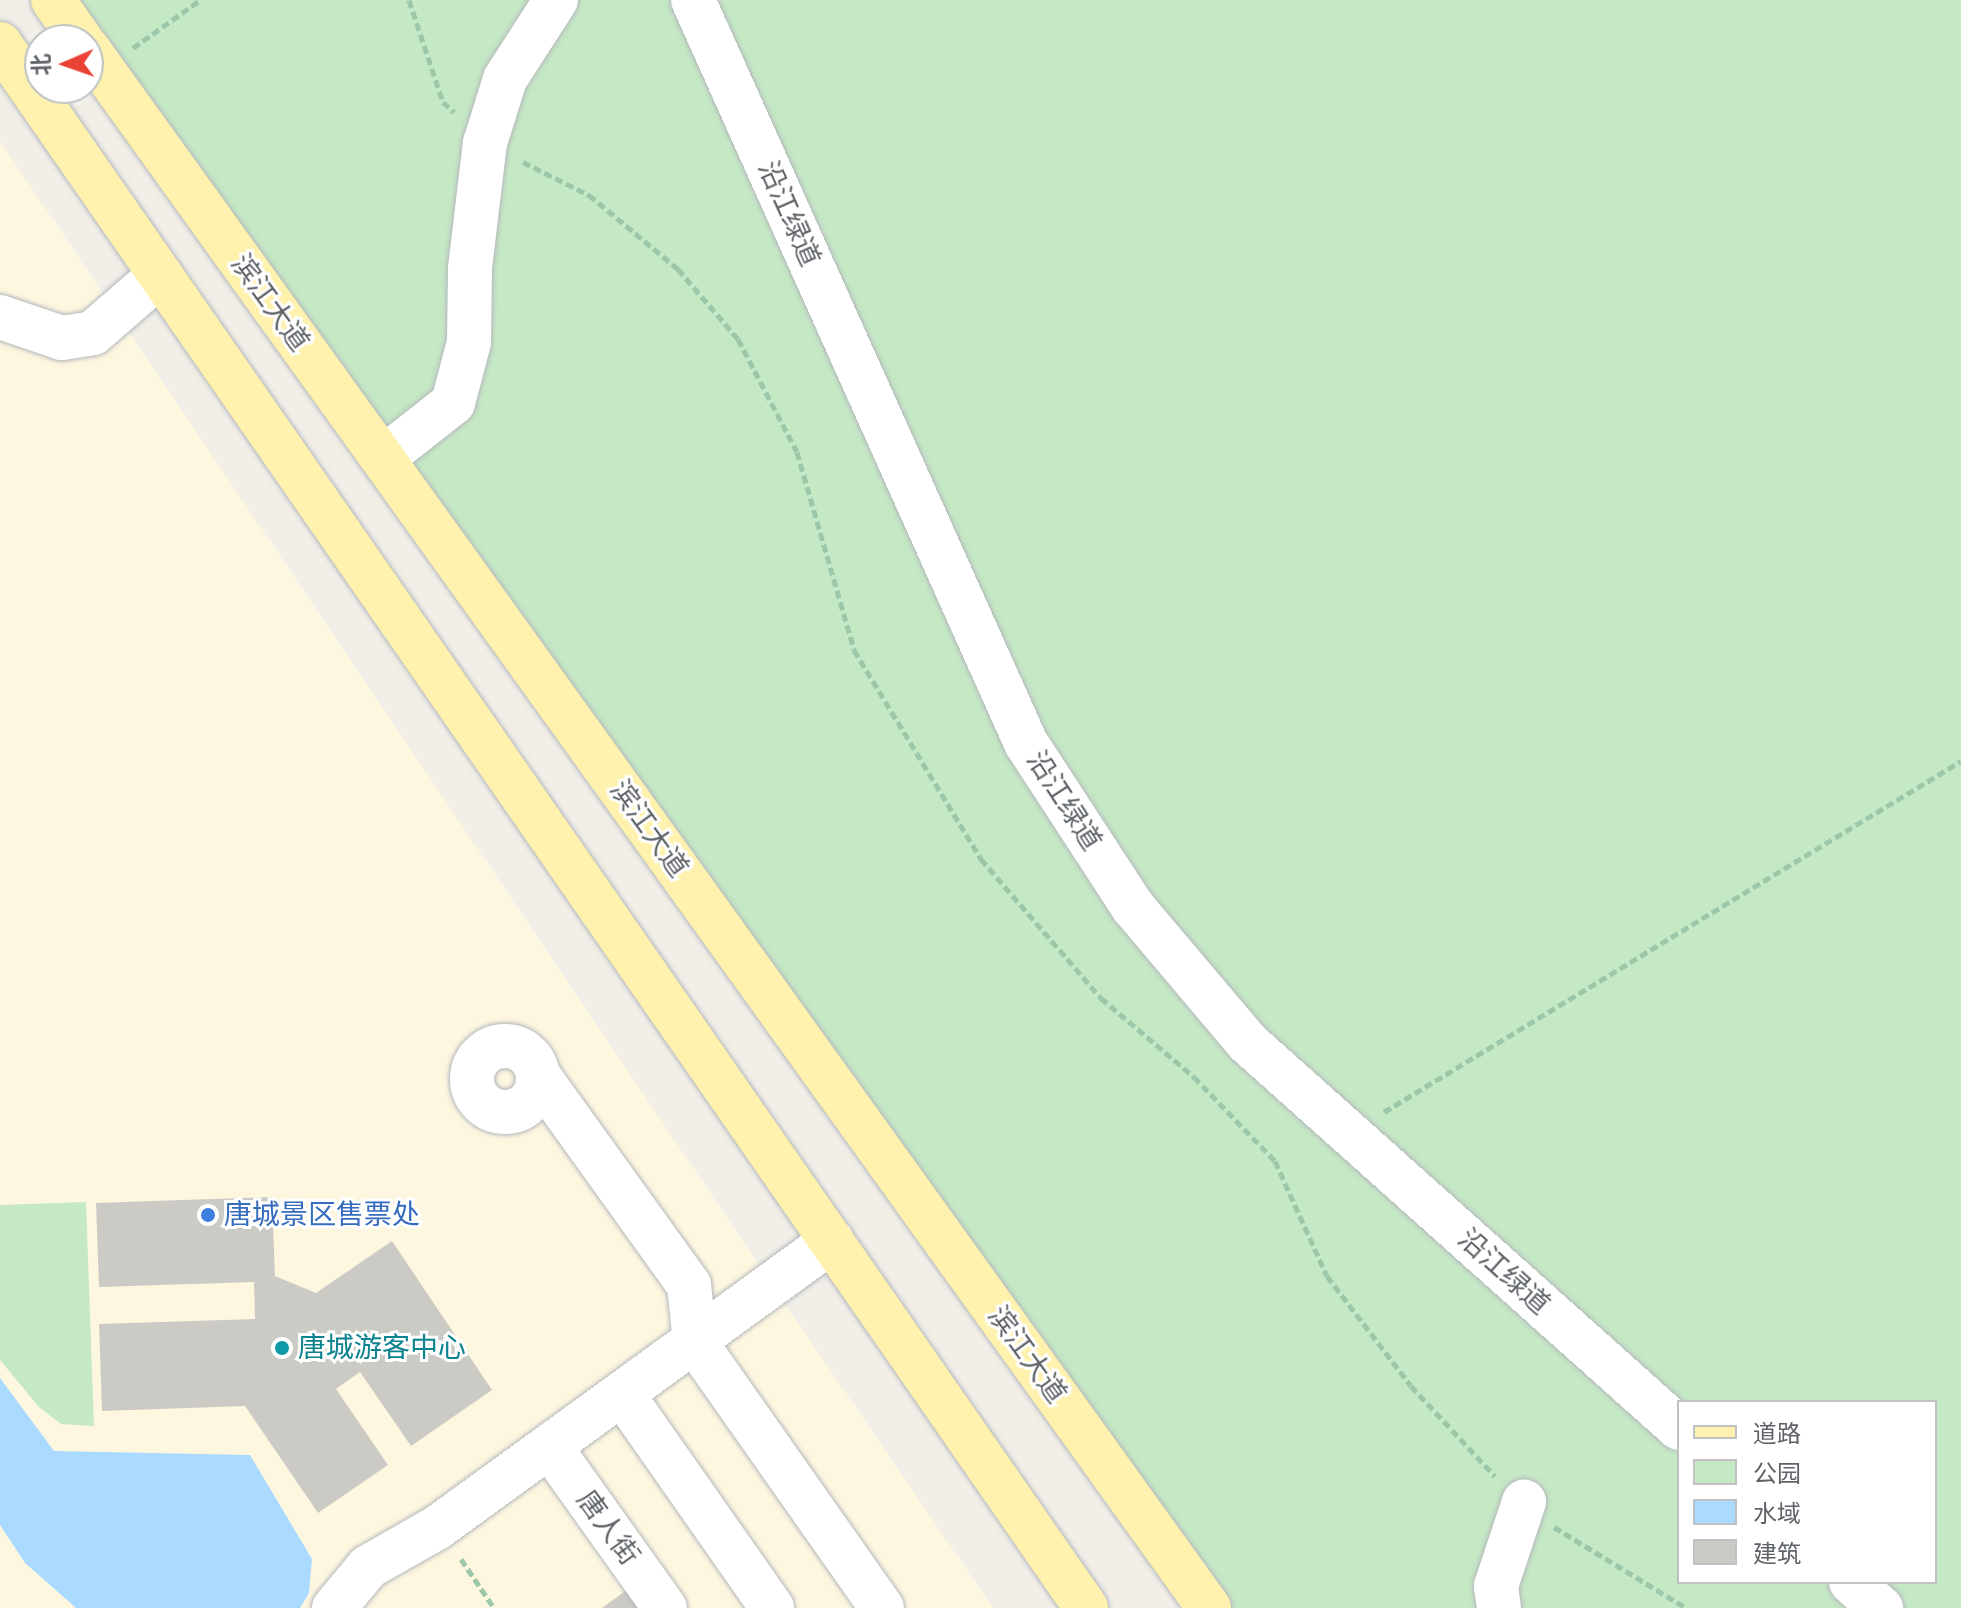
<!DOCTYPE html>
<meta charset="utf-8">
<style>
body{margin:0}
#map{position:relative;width:1961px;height:1608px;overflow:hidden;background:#f1efe8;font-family:Poppins,"Noto Sans SC",sans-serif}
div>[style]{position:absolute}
.commercial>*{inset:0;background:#fef7e0}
.green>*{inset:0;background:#c5e8c5}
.water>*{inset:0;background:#aadaff}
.building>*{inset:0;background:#cccac5}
.path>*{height:5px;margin-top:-2.5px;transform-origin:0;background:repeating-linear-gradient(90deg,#9cc7a9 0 8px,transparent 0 12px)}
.roads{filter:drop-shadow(0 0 2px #b5b8bc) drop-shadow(0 0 2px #b5b8bc)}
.minor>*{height:44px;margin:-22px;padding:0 22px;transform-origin:22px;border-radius:22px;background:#fff}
.minor>.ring{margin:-22px;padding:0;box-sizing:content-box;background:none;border:44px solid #fff;border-radius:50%}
.major>*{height:44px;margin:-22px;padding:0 22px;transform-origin:22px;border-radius:22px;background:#fff2af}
.dots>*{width:22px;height:22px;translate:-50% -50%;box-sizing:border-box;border:4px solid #fff;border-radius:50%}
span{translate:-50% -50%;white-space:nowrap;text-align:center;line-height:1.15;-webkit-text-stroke:6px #fff;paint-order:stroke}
.street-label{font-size:28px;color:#5f6368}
.shop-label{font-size:28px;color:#366cbe}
.left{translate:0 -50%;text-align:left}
.culture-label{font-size:28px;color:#0d838f}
.legend{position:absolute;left:1677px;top:1400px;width:260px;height:184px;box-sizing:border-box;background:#fff;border:2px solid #bfc1c3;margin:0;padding:10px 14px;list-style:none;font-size:24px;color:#5f6368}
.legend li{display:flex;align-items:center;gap:16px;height:40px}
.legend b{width:40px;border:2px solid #bfc1c3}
.north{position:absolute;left:24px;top:24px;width:80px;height:80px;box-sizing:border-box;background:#fff;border:2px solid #bfc1c3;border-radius:50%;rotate:268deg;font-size:22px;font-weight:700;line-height:32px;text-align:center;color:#5f6368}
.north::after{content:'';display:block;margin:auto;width:28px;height:36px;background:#ea4335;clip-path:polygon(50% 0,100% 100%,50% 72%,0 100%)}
</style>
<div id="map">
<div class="commercial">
<div style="clip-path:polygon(0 141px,796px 1320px,993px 1608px,0 1608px)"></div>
</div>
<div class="green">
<div style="clip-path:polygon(evenodd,53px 0,1961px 0,1961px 1608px,1209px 1608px,53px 0,1679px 1402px,1935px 1402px,1935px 1582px,1679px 1582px,1679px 1402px)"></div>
<div style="clip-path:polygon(86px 1202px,94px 1426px,61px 1424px,39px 1407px,0 1360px,0 1205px)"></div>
</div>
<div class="water">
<div style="clip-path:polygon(0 1378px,54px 1451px,250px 1455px,312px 1559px,309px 1593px,300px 1608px,76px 1608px,25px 1563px,0 1525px)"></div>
</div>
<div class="building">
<div style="clip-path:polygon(272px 1197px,275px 1276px,316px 1293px,392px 1241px,492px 1390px,411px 1446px,360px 1372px,336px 1389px,388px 1465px,318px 1513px,245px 1406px,102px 1411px,99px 1324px,255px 1319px,254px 1282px,99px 1287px,96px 1203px)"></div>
<div style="clip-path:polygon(635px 1584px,652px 1608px,602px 1608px)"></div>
</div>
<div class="path">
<div style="left:409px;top:0;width:108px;rotate:71.6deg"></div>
<div style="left:443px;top:102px;width:15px;rotate:42deg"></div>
<div style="left:133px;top:48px;width:82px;rotate:-35.6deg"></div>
<div style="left:523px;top:162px;width:74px;rotate:26.6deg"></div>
<div style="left:589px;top:195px;width:116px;rotate:39.7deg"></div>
<div style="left:678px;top:269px;width:92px;rotate:49.4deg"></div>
<div style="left:738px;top:339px;width:127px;rotate:62.4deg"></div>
<div style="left:797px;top:452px;width:206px;rotate:73.9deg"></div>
<div style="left:854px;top:650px;width:245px;rotate:58.7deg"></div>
<div style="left:981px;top:859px;width:184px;rotate:49.2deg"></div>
<div style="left:1101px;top:998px;width:122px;rotate:40.3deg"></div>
<div style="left:1194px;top:1077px;width:117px;rotate:46deg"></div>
<div style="left:1275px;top:1161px;width:126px;rotate:65.7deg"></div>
<div style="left:1327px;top:1276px;width:138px;rotate:52.6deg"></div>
<div style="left:1411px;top:1386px;width:123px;rotate:47deg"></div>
<div style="left:1384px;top:1112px;width:675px;rotate:-31.31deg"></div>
<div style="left:1554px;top:1527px;width:155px;rotate:31.5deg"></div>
<div style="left:461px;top:1559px;width:59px;rotate:56deg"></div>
</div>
<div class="roads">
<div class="minor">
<div style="left:693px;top:0;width:814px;rotate:65.86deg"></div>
<div style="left:1026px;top:743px;width:196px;rotate:56.9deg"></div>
<div style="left:1133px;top:907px;width:178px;rotate:49.8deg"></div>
<div style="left:1248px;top:1043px;width:578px;rotate:41.77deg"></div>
<div style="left:0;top:317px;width:65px;rotate:18.7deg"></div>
<div style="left:62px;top:338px;width:31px;rotate:-9deg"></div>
<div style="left:93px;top:333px;width:89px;rotate:-40.9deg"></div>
<div style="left:383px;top:458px;width:89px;rotate:-38.2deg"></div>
<div style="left:453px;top:403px;width:63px;rotate:-75.3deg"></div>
<div style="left:469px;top:342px;width:74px;rotate:-89.2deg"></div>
<div style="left:470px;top:268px;width:126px;rotate:-83.2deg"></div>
<div style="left:485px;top:143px;width:67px;rotate:-72.6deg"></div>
<div style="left:505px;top:79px;width:94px;rotate:-57.2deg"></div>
<div class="ring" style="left:472px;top:1046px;width:22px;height:22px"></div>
<div style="left:538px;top:1075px;width:259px;rotate:54.3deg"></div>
<div style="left:689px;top:1285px;width:57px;rotate:84deg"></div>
<div style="left:695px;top:1342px;width:325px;rotate:54.9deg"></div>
<div style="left:623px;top:1395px;width:260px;rotate:55deg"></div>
<div style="left:550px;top:1447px;width:198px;rotate:54.5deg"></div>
<div style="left:1851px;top:1582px;width:40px;rotate:41deg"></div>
<div style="left:334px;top:1608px;width:53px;rotate:-50.3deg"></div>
<div style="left:368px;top:1567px;width:81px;rotate:-29.7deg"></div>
<div style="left:438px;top:1527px;width:487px;rotate:-36deg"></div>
<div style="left:1499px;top:1608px;width:22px;rotate:-98deg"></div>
<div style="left:1496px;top:1586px;width:89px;rotate:-71.6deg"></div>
</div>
<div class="major">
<div style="left:53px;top:0;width:49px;rotate:55deg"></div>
<div style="left:0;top:44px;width:1904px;rotate:55.22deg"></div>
<div style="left:88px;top:49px;width:1920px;rotate:54.28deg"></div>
</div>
</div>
<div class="dots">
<div style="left:208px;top:1215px;background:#3f7fe0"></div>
<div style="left:282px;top:1348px;background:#0f9aa8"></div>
</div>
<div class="street-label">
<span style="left:789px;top:214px;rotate:66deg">沿江绿道</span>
<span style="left:270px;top:303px;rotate:54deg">滨江大道</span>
<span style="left:1064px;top:801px;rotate:57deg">沿江绿道</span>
<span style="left:649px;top:829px;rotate:54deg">滨江大道</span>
<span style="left:1504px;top:1272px;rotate:42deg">沿江绿道</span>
<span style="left:1027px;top:1355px;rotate:54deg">滨江大道</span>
<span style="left:608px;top:1528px;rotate:54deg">唐人街</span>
</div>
<div class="shop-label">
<span class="left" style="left:224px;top:1215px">唐城景区售票处</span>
</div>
<div class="culture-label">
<span class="left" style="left:298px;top:1348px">唐城游客中心</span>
</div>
<ul class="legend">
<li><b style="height:10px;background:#fff2af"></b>道路</li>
<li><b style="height:22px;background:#c5e8c5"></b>公园</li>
<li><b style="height:22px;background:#aadaff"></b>水域</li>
<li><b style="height:22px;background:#cccac5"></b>建筑</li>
</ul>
<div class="north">北</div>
</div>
